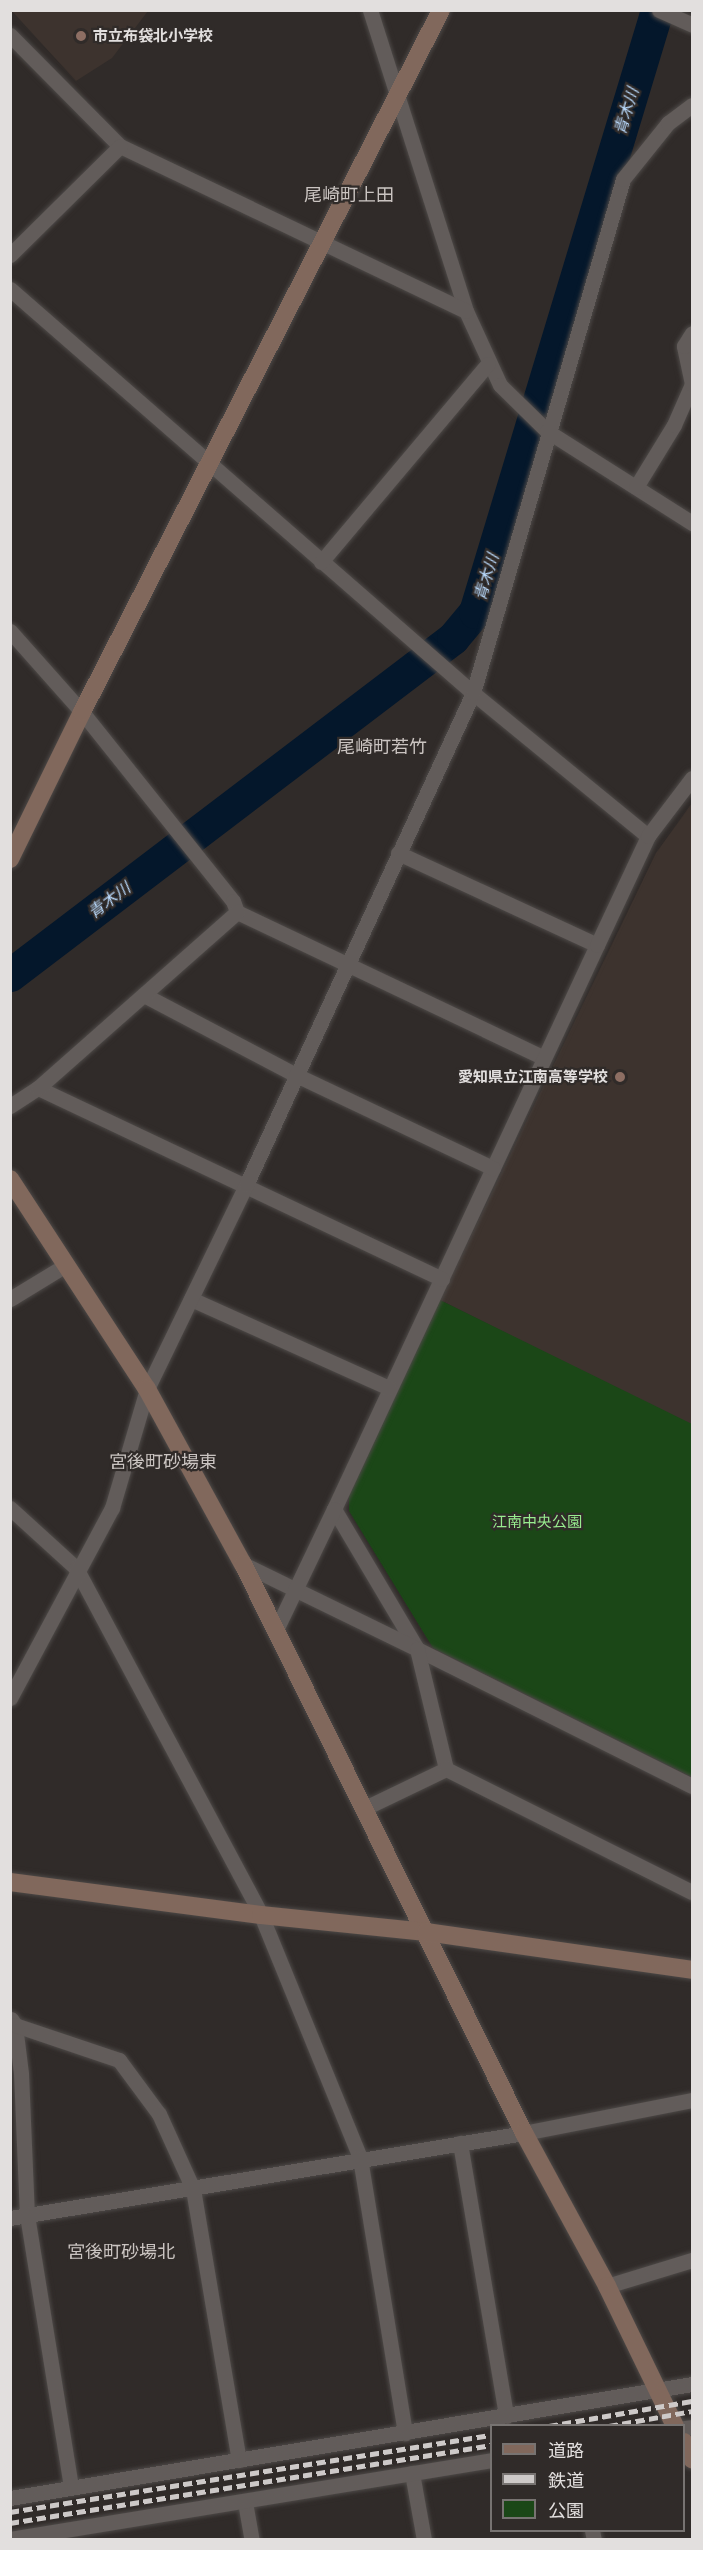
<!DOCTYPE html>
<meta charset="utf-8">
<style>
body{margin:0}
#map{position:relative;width:703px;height:2550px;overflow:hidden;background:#302b29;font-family:"Open Sans","Noto Sans JP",sans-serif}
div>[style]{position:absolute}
.built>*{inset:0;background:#3d332e}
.green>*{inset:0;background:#1b4717}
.river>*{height:33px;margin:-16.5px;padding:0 16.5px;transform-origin:16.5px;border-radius:16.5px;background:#04172b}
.roads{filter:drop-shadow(0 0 2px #4d4947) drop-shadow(0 0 2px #4d4947)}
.street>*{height:15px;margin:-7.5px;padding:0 7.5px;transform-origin:7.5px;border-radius:7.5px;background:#625c5a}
.secondary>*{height:18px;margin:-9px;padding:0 9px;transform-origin:9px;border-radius:9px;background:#81685c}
.rail>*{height:4.5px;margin-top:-2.25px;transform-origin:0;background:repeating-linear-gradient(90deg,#cdc9c8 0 9px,transparent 0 13.5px)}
.dots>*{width:16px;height:16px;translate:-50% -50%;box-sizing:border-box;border:3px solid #302b29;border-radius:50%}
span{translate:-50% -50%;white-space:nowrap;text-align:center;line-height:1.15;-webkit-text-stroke:4.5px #302b29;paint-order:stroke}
.poi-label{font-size:15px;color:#e2dfde;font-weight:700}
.left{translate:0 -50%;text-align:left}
.right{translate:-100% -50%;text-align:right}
.park-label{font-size:15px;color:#98ec8f}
.water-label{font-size:16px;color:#b9dafd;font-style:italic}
.quarter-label{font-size:18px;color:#cac4c1}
.frame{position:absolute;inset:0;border:12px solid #e2dfde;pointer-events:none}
.legend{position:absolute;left:490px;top:2424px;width:195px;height:108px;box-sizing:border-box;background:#302b29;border:2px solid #777371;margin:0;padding:8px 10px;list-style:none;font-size:18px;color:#e2dfde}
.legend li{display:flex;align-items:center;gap:12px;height:30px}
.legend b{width:30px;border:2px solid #777371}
</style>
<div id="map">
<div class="built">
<div style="clip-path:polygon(11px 10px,148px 10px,148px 11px,112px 58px,76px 81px)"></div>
<div style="clip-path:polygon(692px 803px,692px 1426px,440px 1300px,656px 853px)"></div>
</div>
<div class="green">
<div style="clip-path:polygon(440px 1300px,692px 1424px,692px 1777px,433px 1648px,349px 1511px,349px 1493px)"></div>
</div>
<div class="river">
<div style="left:10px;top:975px;width:557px;rotate:-37.26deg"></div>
<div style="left:453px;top:638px;width:34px;rotate:-50deg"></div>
<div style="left:475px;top:612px;width:629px;rotate:-73.18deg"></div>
</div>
<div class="roads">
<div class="street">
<div style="left:370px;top:10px;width:316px;rotate:72.3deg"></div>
<div style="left:466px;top:311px;width:81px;rotate:65.3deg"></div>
<div style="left:500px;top:385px;width:66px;rotate:44.4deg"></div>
<div style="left:547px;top:431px;width:172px;rotate:32.4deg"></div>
<div style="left:659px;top:10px;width:36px;rotate:24deg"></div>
<div style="left:10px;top:35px;width:156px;rotate:45.3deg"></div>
<div style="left:120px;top:146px;width:383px;rotate:25.5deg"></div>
<div style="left:10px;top:255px;width:155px;rotate:-44.7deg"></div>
<div style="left:10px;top:289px;width:614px;rotate:41.11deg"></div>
<div style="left:473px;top:693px;width:226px;rotate:39.3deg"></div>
<div style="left:636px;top:487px;width:73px;rotate:-58.5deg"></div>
<div style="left:674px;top:425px;width:45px;rotate:-66.3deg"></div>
<div style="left:692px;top:384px;width:39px;rotate:-102deg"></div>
<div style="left:684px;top:346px;width:15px;rotate:-58deg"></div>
<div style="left:321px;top:562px;width:259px;rotate:-49.9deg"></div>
<div style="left:10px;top:631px;width:108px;rotate:48.4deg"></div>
<div style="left:82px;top:712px;width:242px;rotate:51.4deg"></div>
<div style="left:233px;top:901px;width:12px;rotate:70deg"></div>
<div style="left:237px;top:912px;width:339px;rotate:25.4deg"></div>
<div style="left:398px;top:853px;width:219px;rotate:24.8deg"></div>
<div style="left:597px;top:945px;width:622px;rotate:115deg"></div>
<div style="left:334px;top:1509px;width:163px;rotate:59.3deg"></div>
<div style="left:417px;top:1649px;width:307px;rotate:26.5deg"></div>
<div style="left:597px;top:945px;width:120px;rotate:-64.9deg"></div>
<div style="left:648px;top:836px;width:73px;rotate:-52.8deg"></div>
<div style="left:144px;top:995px;width:172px;rotate:27.8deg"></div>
<div style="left:296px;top:1075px;width:218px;rotate:25.3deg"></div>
<div style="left:38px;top:1088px;width:447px;rotate:25.3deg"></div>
<div style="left:10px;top:1106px;width:33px;rotate:-33deg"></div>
<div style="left:38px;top:1088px;width:266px;rotate:-41.5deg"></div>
<div style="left:10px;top:1299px;width:66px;rotate:-31.3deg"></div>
<div style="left:191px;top:1299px;width:217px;rotate:24.2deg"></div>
<div style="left:10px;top:1508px;width:89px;rotate:42.3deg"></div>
<div style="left:76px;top:1568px;width:393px;rotate:61.9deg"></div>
<div style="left:261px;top:1915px;width:262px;rotate:67.8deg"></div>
<div style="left:360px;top:2158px;width:279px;rotate:80.7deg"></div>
<div style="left:243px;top:1564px;width:194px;rotate:26deg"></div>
<div style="left:417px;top:1649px;width:123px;rotate:76.4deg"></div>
<div style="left:446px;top:1769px;width:90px;rotate:154.3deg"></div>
<div style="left:275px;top:1632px;width:136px;rotate:-64.4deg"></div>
<div style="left:10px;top:1698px;width:216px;rotate:-61.8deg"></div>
<div style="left:112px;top:1508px;width:124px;rotate:-73.6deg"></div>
<div style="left:147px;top:1389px;width:227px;rotate:-64.1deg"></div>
<div style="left:246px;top:1185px;width:542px;rotate:-65.23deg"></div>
<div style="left:473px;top:693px;width:535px;rotate:-73.73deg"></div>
<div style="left:623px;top:179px;width:72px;rotate:-51.2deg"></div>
<div style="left:668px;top:123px;width:30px;rotate:-37deg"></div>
<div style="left:446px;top:1769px;width:275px;rotate:26.6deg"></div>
<div style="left:11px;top:2019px;width:7px;rotate:56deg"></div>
<div style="left:15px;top:2025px;width:48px;rotate:82.9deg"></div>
<div style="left:21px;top:2073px;width:142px;rotate:87.6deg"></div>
<div style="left:27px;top:2215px;width:276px;rotate:80.8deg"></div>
<div style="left:15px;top:2025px;width:110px;rotate:18.6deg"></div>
<div style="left:119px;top:2060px;width:67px;rotate:53.5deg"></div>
<div style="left:159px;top:2114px;width:82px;rotate:65.6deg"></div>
<div style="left:193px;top:2189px;width:275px;rotate:80.4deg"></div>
<div style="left:460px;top:2143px;width:277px;rotate:80.4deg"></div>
<div style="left:10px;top:2218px;width:521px;rotate:-9.39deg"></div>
<div style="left:524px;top:2133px;width:171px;rotate:-11.1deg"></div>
<div style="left:607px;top:2286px;width:89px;rotate:-17deg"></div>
<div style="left:684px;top:2428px;width:8px;rotate:-7deg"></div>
<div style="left:412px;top:2473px;width:68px;rotate:79.8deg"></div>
<div style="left:10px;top:2498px;width:691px;rotate:-9.49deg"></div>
<div style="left:245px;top:2502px;width:39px;rotate:80deg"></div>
<div style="left:592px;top:2530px;width:10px;rotate:79deg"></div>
<div style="left:10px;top:2539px;width:488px;rotate:-9.3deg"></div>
</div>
<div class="secondary">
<div style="left:10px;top:859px;width:164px;rotate:-63.9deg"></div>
<div style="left:82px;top:712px;width:788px;rotate:-62.91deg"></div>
<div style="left:10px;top:1179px;width:251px;rotate:56.9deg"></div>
<div style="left:147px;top:1389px;width:200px;rotate:61.3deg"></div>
<div style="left:243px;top:1564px;width:635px;rotate:63.72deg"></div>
<div style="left:524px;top:2133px;width:174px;rotate:61.5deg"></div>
<div style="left:607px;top:2286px;width:156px;rotate:64.1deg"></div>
<div style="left:10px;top:1882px;width:253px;rotate:7.5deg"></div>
<div style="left:261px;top:1915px;width:166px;rotate:5.9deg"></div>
<div style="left:426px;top:1932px;width:269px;rotate:8.1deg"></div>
<div style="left:684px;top:2442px;width:19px;rotate:65deg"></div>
</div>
</div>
<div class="rail">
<div style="left:549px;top:2426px;width:145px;rotate:-9.9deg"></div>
<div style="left:609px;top:2426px;width:84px;rotate:-10.2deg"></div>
<div style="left:10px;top:2512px;width:488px;rotate:-9.1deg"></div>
<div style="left:10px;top:2523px;width:488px;rotate:-9.2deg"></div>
</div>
<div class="dots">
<div style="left:81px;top:36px;background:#8d6e63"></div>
<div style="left:620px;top:1077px;background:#8d6e63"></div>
</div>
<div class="poi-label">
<span class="left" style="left:93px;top:36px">市立布袋北小学校</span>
<span class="right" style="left:608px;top:1077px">愛知県立江南高等学校</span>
</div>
<div class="park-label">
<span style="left:537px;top:1522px">江南中央公園</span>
</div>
<div class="water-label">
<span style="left:626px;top:111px;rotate:-73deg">青木川</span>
<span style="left:486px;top:577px;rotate:-73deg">青木川</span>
<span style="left:109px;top:900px;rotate:-37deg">青木川</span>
</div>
<div class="quarter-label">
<span style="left:349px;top:194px">尾崎町上田</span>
<span style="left:382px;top:746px">尾崎町若竹</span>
<span style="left:163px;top:1461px">宮後町砂場東</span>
<span style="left:121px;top:2251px">宮後町砂場北</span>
</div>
<div class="frame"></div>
<ul class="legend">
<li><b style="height:8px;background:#81685c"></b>道路</li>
<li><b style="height:8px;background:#cdc9c8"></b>鉄道</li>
<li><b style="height:16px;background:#1b4717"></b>公園</li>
</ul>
</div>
